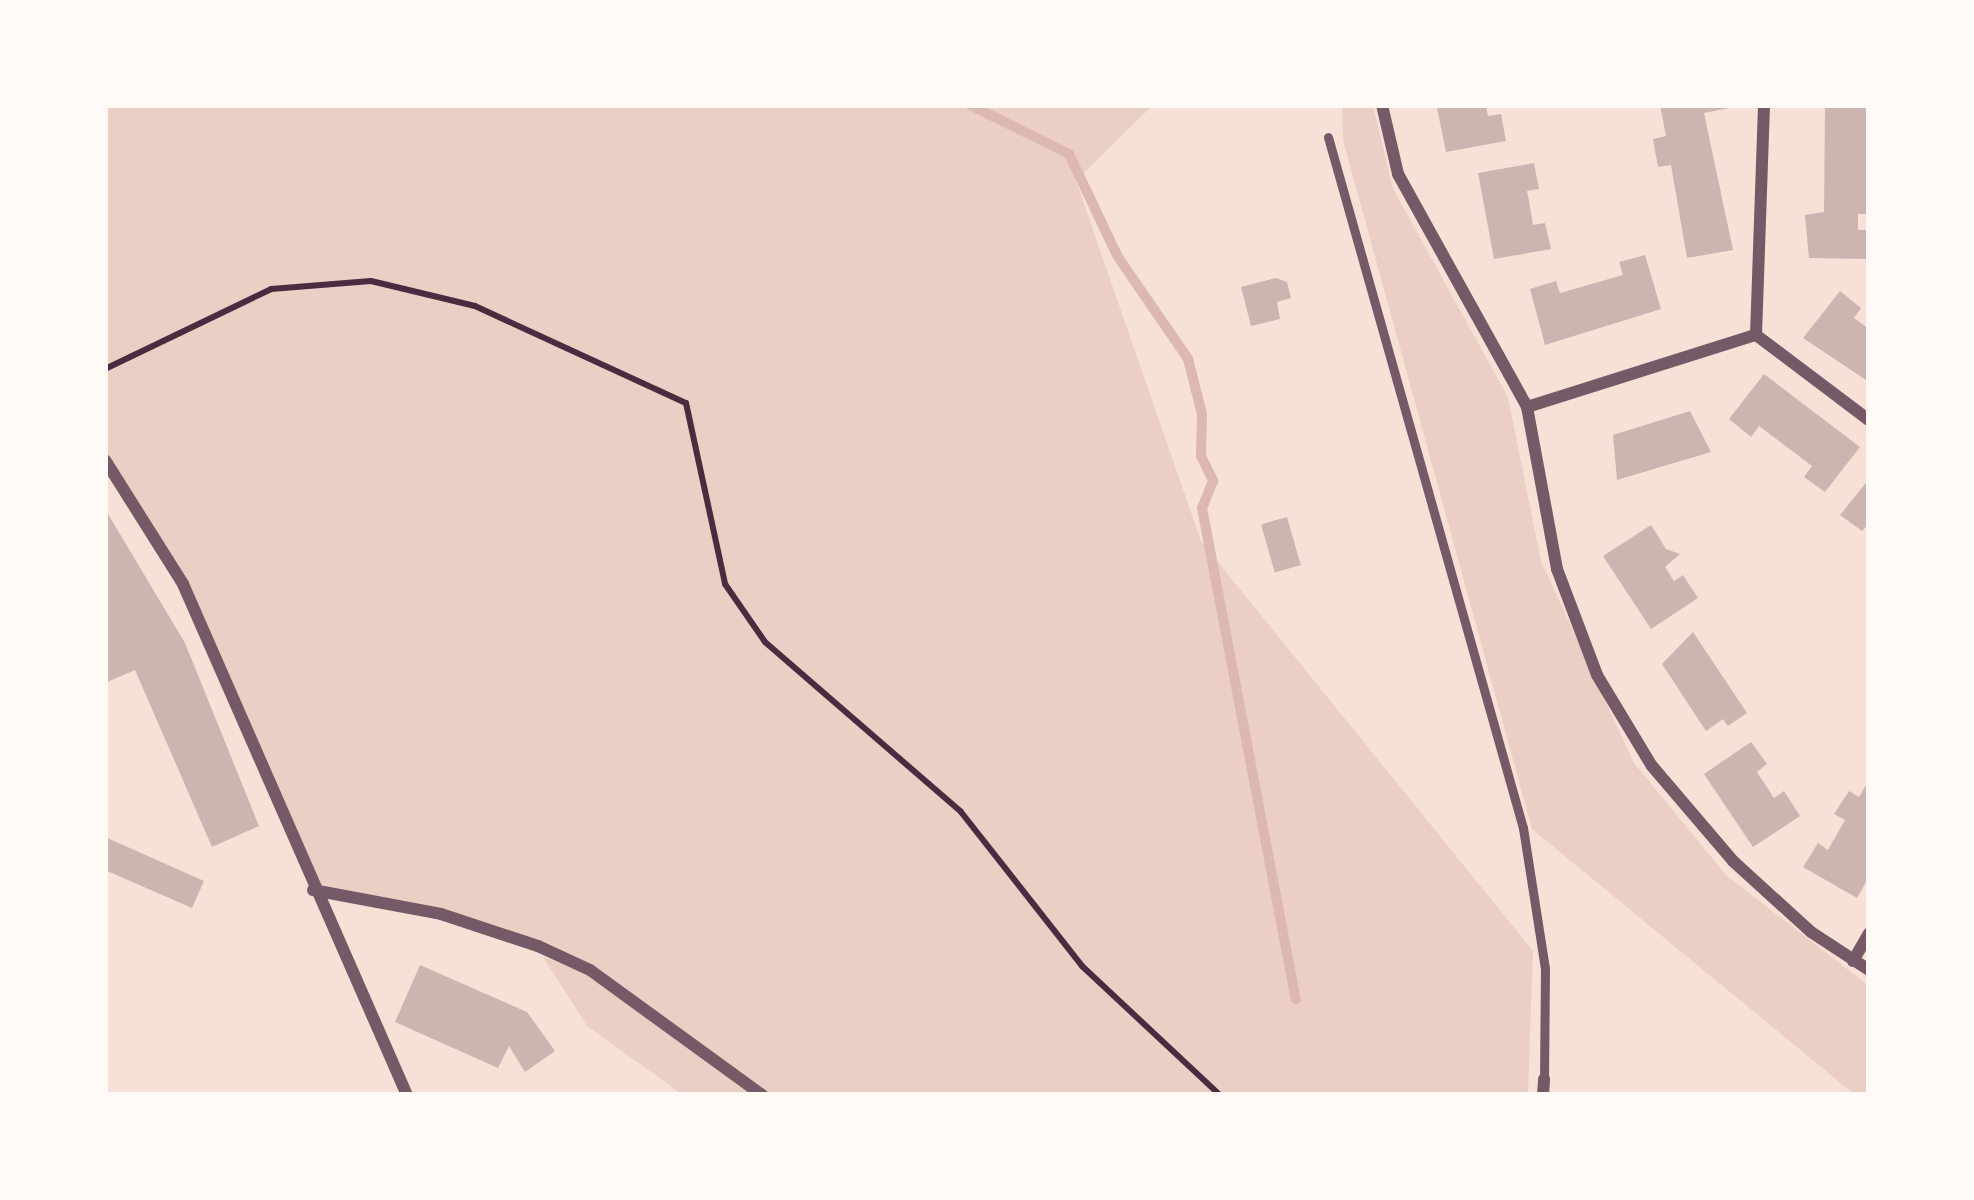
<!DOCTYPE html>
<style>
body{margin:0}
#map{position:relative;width:1974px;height:1200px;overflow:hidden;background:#f7e1d7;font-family:Lato,sans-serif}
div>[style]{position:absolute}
.green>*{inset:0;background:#ebcfc5}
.stream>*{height:10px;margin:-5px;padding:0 5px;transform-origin:5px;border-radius:5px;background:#dcb8b0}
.building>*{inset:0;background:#ccb4b1;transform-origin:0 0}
.path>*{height:6px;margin:-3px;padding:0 3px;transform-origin:3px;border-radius:3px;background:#4a2c40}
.service>*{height:9px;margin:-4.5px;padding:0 4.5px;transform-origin:4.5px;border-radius:4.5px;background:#755966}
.minor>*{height:12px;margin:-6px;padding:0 6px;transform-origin:6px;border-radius:6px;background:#755966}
span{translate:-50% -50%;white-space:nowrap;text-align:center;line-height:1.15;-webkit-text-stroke:12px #fffaf5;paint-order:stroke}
.frame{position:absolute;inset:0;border:108px solid #fffaf5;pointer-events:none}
</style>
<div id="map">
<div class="green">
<div style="clip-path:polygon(105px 105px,1153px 105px,1076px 181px,1201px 541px,1533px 951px,1528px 1095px,766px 1095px,592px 967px,442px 911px,313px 883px,211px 637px,105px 454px)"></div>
<div style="clip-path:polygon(1342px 105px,1373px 105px,1393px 189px,1508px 397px,1541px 561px,1634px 763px,1726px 875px,1869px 986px,1869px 1095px,1855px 1095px,1532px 829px,1343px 140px)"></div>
<div style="clip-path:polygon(543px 957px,590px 973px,757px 1095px,683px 1095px,587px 1026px)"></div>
</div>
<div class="stream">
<div style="left:970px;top:105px;width:110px;rotate:26.3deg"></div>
<div style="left:1069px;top:154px;width:114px;rotate:64.6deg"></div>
<div style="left:1118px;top:257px;width:124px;rotate:55.5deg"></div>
<div style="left:1188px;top:359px;width:57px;rotate:75.7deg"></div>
<div style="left:1202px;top:414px;width:42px;rotate:91.4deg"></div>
<div style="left:1201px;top:456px;width:28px;rotate:64deg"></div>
<div style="left:1213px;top:481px;width:29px;rotate:112deg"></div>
<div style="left:1202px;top:508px;width:500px;rotate:79.2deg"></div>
</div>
<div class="building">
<div style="clip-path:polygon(1486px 105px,1488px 116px,1501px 114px,1506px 141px,1446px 152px,1437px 108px)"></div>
<div style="clip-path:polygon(1660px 105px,1744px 105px,1704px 113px,1733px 250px,1687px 258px,1671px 165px,1658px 167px,1653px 139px,1666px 136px)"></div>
<div style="clip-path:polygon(1825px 105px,1869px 107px,1869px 214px,1858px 214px,1858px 230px,1869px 230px,1869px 259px,1809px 258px,1805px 215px,1824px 212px)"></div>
<div style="clip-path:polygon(1534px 163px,1539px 189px,1527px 191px,1530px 207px,1533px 225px,1545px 223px,1551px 249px,1494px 259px,1478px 173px)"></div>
<div style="clip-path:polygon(1645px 255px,1661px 309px,1545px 345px,1530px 289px,1556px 281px,1560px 293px,1623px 275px,1619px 262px)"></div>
<div style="clip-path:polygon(1276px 278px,1287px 282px,1291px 298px,1277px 302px,1280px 319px,1251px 326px,1241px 287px)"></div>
<div style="clip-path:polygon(1840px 291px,1861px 308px,1854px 318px,1869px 329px,1869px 382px,1803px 338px)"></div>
<div style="clip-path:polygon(1764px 374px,1860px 447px,1825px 492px,1804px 477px,1812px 466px,1799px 456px,1759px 426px,1751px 437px,1729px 419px)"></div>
<div style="clip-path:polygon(1690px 411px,1711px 452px,1617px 480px,1613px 435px)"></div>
<div style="clip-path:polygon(1869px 479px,1869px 523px,1862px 531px,1840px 515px)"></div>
<div style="clip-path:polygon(105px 509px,185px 643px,259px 826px,212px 847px,135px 670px,105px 683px)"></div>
<div style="left:1287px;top:517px;width:50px;height:27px;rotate:74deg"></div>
<div style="clip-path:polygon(1651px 525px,1666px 549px,1680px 554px,1665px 567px,1674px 581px,1683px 575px,1698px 598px,1651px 629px,1603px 556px)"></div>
<div style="clip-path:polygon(1693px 632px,1747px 713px,1728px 726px,1723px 719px,1706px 731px,1662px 664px)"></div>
<div style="clip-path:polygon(1751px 742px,1767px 764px,1757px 772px,1774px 798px,1784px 791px,1800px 816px,1753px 847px,1704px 774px)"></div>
<div style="clip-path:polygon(1869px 780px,1869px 877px,1857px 898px,1803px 867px,1818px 843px,1828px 850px,1837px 834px,1845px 820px,1834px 814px,1849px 791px,1859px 797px)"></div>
<div style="clip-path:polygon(105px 837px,204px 881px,192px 908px,105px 870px)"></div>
<div style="clip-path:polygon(420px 965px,527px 1012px,555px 1051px,525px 1072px,509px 1046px,498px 1068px,395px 1022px)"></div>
</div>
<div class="path">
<div style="left:105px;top:369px;width:184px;rotate:-25.7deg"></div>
<div style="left:271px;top:289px;width:100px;rotate:-4.6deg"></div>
<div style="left:371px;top:281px;width:107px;rotate:13.5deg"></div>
<div style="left:475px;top:306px;width:232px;rotate:24.7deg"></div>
<div style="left:686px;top:403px;width:185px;rotate:77.8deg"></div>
<div style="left:725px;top:584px;width:70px;rotate:55.4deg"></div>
<div style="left:765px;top:642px;width:259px;rotate:40.9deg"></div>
<div style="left:961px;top:812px;width:196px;rotate:51.8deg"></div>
<div style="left:1082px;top:966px;width:189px;rotate:43.1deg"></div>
</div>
<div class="service">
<div style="left:1328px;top:137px;width:718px;rotate:74.24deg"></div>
<div style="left:1523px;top:828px;width:142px;rotate:81.1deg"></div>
<div style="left:1545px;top:968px;width:111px;rotate:90.5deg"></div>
</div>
<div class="minor">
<div style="left:1382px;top:105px;width:71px;rotate:76.9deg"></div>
<div style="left:1398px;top:174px;width:266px;rotate:61deg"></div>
<div style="left:1527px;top:407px;width:165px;rotate:79.5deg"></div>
<div style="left:1557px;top:569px;width:113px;rotate:69.3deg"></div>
<div style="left:1597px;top:675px;width:106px;rotate:58.9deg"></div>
<div style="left:1652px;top:766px;width:125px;rotate:49.5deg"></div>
<div style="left:1733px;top:861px;width:105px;rotate:42.3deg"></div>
<div style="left:1811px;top:932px;width:69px;rotate:33.2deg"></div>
<div style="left:1756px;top:335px;width:230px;rotate:-88deg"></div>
<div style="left:1527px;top:407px;width:240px;rotate:-17.5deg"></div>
<div style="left:1756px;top:335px;width:141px;rotate:37deg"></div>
<div style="left:105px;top:460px;width:146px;rotate:57.8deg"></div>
<div style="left:183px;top:584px;width:558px;rotate:66.33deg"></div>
<div style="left:313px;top:890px;width:130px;rotate:10.6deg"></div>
<div style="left:441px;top:914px;width:102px;rotate:18.3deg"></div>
<div style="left:538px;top:946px;width:57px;rotate:24.8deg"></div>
<div style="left:590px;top:970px;width:213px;rotate:36deg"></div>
<div style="left:1853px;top:961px;width:32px;rotate:-60deg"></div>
<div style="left:1543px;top:1095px;width:16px;rotate:-86deg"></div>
</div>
<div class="frame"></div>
</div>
